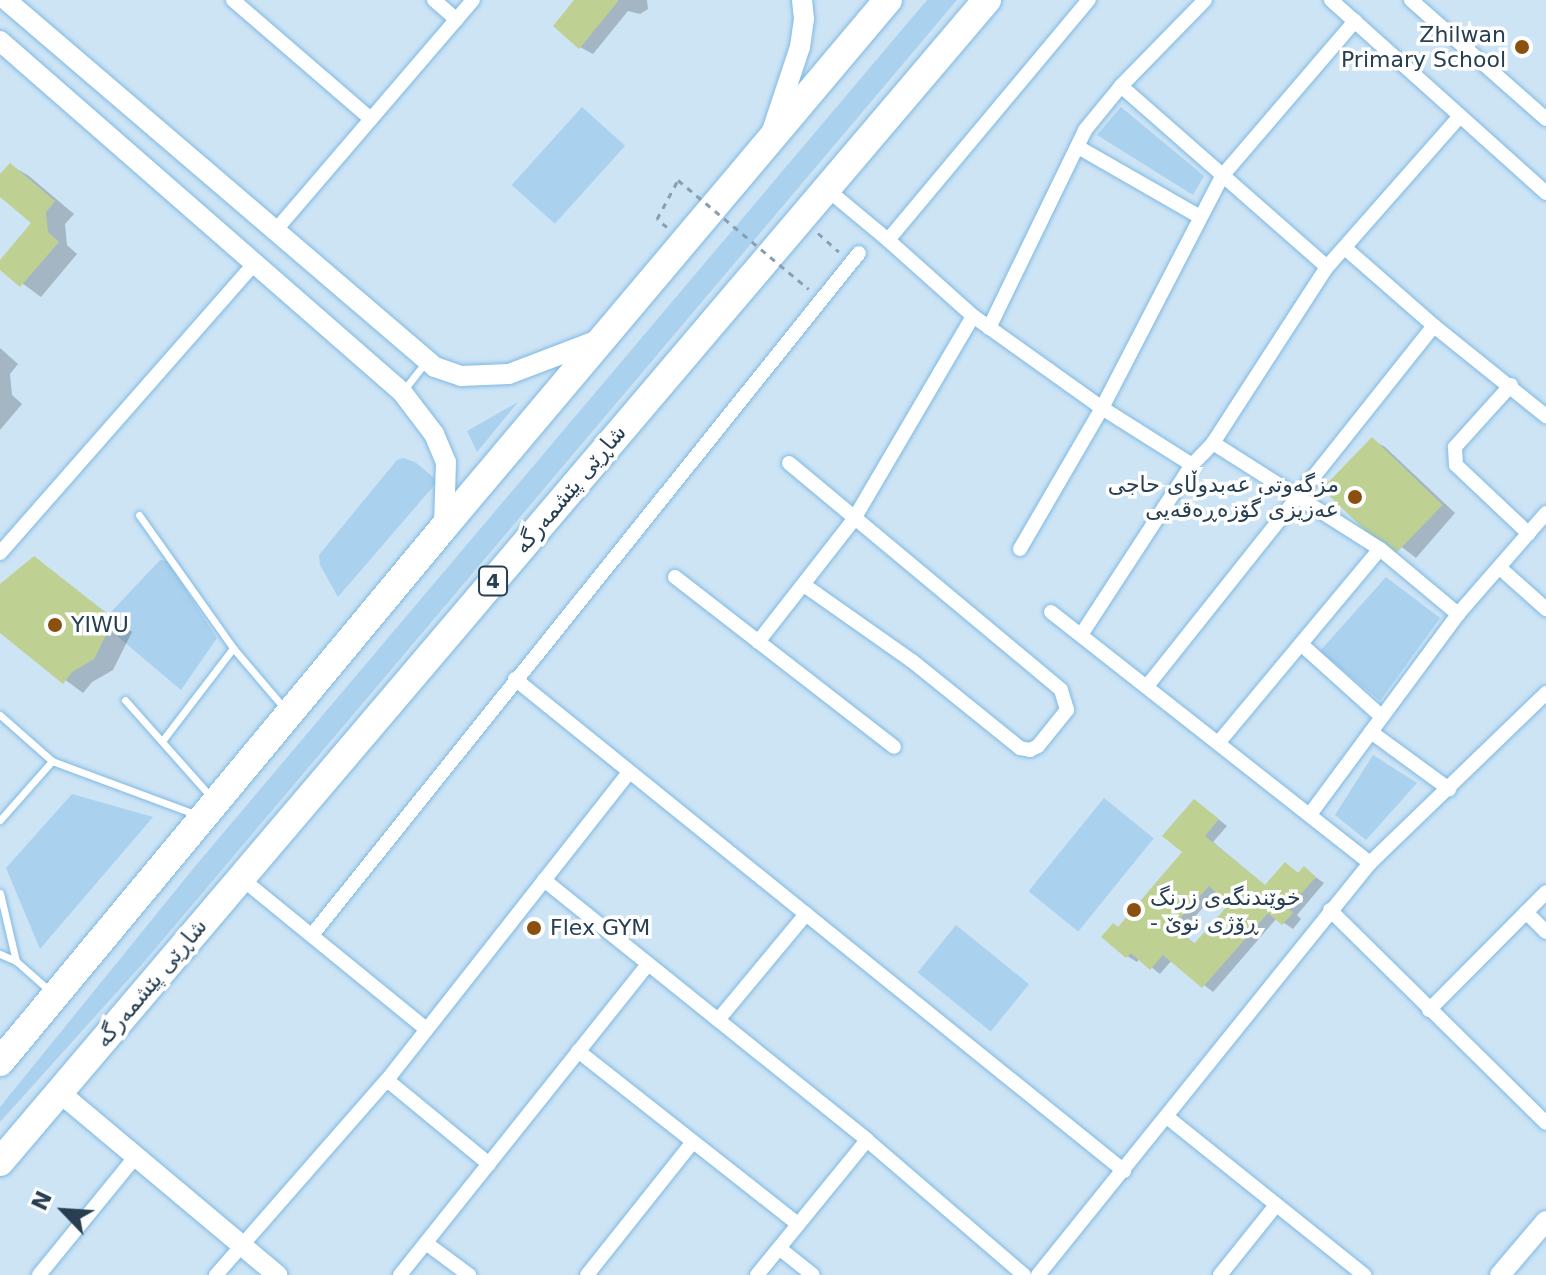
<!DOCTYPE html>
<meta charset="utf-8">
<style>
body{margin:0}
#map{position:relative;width:1546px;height:1275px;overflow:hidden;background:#cde4f5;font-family:"DejaVu Sans","Noto Sans Arabic",sans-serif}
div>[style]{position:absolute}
.green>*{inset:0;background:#aad1ee;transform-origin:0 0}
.shadow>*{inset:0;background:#0003}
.building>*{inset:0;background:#bfd192;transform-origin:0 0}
.path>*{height:3px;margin-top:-1.5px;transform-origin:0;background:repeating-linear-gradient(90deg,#879fb0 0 6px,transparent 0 12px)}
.roads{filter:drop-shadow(0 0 2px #7fb9e3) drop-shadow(0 0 2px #7fb9e3)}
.lane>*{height:7px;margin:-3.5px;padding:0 3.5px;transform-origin:3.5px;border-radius:3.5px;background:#fff}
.street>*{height:14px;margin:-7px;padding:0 7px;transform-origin:7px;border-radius:7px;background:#fff}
.secondary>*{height:20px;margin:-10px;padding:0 10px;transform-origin:10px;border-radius:10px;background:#fff}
.highway>*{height:28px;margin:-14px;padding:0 14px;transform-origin:14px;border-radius:14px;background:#fff}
.path-bridge>*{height:3px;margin-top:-1.5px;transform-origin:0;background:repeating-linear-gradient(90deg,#879fb0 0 6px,transparent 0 12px)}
.dots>*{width:22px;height:22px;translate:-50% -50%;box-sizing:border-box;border:4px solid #fff;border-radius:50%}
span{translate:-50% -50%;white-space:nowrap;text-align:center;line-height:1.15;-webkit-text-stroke:7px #fff;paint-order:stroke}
.shield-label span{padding:2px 6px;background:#fff;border:2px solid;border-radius:6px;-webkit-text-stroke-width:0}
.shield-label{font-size:20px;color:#273f51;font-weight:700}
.poi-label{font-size:22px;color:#273f51}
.right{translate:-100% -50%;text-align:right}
.left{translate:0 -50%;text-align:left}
.street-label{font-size:22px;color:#273f51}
.north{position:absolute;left:24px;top:1171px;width:80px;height:80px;-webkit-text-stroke:6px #fff;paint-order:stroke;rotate:295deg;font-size:22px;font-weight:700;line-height:32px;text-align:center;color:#273f51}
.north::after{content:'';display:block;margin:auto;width:28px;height:36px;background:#273f51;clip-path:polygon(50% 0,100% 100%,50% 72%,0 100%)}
</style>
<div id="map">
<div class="green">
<div style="clip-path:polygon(927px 0,957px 0,144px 962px,0 1122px,0 1107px,197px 864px)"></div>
<div style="left:582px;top:107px;width:58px;height:105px;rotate:42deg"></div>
<div style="clip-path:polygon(1121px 107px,1204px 176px,1193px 195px,1097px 135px)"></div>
<div style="clip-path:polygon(518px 402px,477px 452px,467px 431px)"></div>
<div style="clip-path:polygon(403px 458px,415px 462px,438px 481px,338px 597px,320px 565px,319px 555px,397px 460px)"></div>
<div style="clip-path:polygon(160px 560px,167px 561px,217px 638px,181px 690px,117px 636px,126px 625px,111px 612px)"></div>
<div style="clip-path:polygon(1386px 577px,1440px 618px,1380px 701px,1320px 651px)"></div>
<div style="clip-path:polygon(1373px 755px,1417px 783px,1366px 840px,1335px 815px)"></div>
<div style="clip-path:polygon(72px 794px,153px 817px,40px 949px,6px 868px)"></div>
<div style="left:1104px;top:798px;width:64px;height:120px;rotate:39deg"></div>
<div style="left:956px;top:925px;width:94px;height:61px;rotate:39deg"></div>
</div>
<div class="shadow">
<div style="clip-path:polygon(577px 0,647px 0,648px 9px,640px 14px,628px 11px,593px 54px,580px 47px)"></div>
<div style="clip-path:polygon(10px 165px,29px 176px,74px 214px,65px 224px,67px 245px,77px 254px,41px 297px,0 267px,34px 223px,0 194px,0 177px)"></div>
<div style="clip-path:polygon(0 348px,18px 364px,10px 374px,12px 395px,22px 404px,0 430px)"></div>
<div style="clip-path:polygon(1372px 440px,1385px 447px,1455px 513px,1416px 558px,1327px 489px)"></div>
<div style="clip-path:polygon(34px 559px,132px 632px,113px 670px,92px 682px,83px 693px,0 631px,0 590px)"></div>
<div style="clip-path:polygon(evenodd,1195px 801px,1227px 826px,1213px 842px,1267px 887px,1285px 864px,1300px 874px,1304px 869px,1324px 883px,1297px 915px,1301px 919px,1293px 929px,1277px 918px,1213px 992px,1172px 960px,1160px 974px,1140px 958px,1137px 962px,1127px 956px,1119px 929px,1184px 852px,1195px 801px,1218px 891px,1232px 904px,1196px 945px,1181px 932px,1218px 891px)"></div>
</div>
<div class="building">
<div style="clip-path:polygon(574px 0,619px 0,579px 49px,553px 26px)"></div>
<div style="clip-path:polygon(10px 163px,55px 201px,46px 212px,48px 232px,59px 242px,20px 287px,0 270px,0 260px,31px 223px,0 197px,0 174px)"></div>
<div style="left:1372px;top:437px;width:98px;height:72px;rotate:44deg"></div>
<div style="clip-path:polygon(34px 556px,114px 619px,94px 659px,72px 672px,63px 684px,0 633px,0 584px)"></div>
<div style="clip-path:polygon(evenodd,1194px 799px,1219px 819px,1205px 836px,1265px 885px,1285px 862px,1298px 873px,1304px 866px,1316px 877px,1288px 908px,1293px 913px,1282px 925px,1268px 913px,1202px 988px,1163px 955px,1150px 970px,1131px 953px,1126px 958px,1101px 937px,1113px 923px,1118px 927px,1182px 852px,1162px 836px,1194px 799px,1209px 886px,1229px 904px,1194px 944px,1173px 926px,1209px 886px)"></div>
</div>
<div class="path">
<div style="left:667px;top:227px;width:13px;rotate:-141deg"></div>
<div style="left:657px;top:219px;width:44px;rotate:-61.7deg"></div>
<div style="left:818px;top:233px;width:28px;rotate:42deg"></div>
</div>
<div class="roads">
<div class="lane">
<div style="left:403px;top:391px;width:36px;rotate:-52deg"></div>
<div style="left:139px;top:515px;width:163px;rotate:54.7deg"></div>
<div style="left:233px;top:648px;width:79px;rotate:49.6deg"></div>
<div style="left:125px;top:700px;width:130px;rotate:48.4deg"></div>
<div style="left:0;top:715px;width:69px;rotate:41.5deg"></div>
<div style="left:52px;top:761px;width:155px;rotate:20.4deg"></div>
<div style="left:162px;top:741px;width:117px;rotate:-52.6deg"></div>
<div style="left:0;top:820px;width:79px;rotate:-48.6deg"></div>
<div style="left:0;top:893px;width:70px;rotate:76.8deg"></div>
<div style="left:0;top:954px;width:17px;rotate:24deg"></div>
<div style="left:16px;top:961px;width:47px;rotate:41.5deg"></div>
</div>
<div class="street">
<div style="left:233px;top:0;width:182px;rotate:40.8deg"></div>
<div style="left:434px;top:0;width:30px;rotate:41deg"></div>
<div style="left:1331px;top:0;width:289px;rotate:41.9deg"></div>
<div style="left:1411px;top:0;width:180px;rotate:41.4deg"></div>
<div style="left:1121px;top:86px;width:274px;rotate:41.3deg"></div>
<div style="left:1078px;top:147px;width:141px;rotate:29.8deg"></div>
<div style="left:828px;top:190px;width:78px;rotate:39.8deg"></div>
<div style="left:888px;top:240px;width:313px;rotate:-50.1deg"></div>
<div style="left:275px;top:231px;width:304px;rotate:-49.4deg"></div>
<div style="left:888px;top:240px;width:114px;rotate:41.8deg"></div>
<div style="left:973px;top:316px;width:158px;rotate:35.5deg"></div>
<div style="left:1102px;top:408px;width:107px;rotate:32.3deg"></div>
<div style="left:1345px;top:248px;width:118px;rotate:41.2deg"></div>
<div style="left:1434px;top:326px;width:144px;rotate:38.8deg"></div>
<div style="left:989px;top:328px;width:220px;rotate:-64.1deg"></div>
<div style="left:1085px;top:130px;width:57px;rotate:-50.7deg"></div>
<div style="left:1121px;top:86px;width:120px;rotate:-45.7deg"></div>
<div style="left:1511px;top:385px;width:84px;rotate:132.1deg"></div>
<div style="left:1455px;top:447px;width:18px;rotate:87deg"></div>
<div style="left:1456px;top:465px;width:100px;rotate:43.4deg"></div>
<div style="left:1213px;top:443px;width:198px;rotate:32.4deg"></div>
<div style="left:1380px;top:549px;width:102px;rotate:39.8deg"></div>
<div style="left:789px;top:463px;width:354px;rotate:39.8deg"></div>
<div style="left:1061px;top:690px;width:21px;rotate:73deg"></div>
<div style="left:1067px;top:710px;width:46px;rotate:128.9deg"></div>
<div style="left:1038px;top:746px;width:9px;rotate:153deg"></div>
<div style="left:1030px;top:750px;width:10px;rotate:-169deg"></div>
<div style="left:1020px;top:748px;width:139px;rotate:-141.1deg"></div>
<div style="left:912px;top:661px;width:132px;rotate:-144.9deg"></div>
<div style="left:1020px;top:549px;width:163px;rotate:-59.8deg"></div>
<div style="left:1102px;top:408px;width:263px;rotate:-62.6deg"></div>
<div style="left:1223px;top:175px;width:203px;rotate:-49.4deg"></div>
<div style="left:0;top:553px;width:383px;rotate:-48.7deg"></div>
<div style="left:1500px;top:568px;width:62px;rotate:41.7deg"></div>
<div style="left:675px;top:577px;width:277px;rotate:37.8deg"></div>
<div style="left:1051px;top:612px;width:406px;rotate:38.2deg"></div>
<div style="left:1081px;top:635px;width:203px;rotate:-56.9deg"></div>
<div style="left:1192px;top:465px;width:30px;rotate:-46deg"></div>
<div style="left:1213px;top:443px;width:210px;rotate:-57.1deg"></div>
<div style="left:1327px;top:267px;width:201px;rotate:-48.6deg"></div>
<div style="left:758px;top:642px;width:156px;rotate:-52deg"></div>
<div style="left:854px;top:519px;width:235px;rotate:-59.6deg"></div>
<div style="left:1301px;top:644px;width:108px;rotate:42deg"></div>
<div style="left:515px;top:679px;width:783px;rotate:38.93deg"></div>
<div style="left:1148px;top:685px;width:459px;rotate:-51.5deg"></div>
<div style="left:1371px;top:732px;width:97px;rotate:36.2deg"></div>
<div style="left:1219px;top:742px;width:251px;rotate:-50.2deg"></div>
<div style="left:1311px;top:813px;width:247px;rotate:-53.5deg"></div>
<div style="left:1458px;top:614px;width:134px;rotate:-48.9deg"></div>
<div style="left:241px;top:878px;width:239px;rotate:39.2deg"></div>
<div style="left:544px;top:880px;width:415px;rotate:38.8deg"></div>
<div style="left:867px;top:1140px;width:207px;rotate:40.7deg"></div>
<div style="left:1330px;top:910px;width:303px;rotate:44.6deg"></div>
<div style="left:1526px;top:912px;width:28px;rotate:45deg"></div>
<div style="left:312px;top:935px;width:874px;rotate:-51.27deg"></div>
<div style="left:1429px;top:1010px;width:166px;rotate:-45.2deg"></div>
<div style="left:718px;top:1020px;width:138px;rotate:-50.3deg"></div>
<div style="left:578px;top:1051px;width:280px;rotate:38.2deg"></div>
<div style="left:1167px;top:1117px;width:253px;rotate:38.7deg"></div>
<div style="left:489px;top:1164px;width:132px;rotate:-140.5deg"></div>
<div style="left:387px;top:1080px;width:392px;rotate:-51.8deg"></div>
<div style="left:426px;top:1243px;width:54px;rotate:36.7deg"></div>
<div style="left:779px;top:1248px;width:43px;rotate:38.5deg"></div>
<div style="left:39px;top:1275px;width:154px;rotate:-50.8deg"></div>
<div style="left:216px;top:1275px;width:259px;rotate:-48.8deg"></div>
<div style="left:400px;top:1275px;width:398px;rotate:-51.4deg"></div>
<div style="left:587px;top:1275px;width:169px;rotate:-51.5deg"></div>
<div style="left:757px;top:1275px;width:174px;rotate:-50.8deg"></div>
<div style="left:1038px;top:1275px;width:529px;rotate:-51.14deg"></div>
<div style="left:1370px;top:863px;width:245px;rotate:-44deg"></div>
<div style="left:1220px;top:1275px;width:90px;rotate:-51.3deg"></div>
</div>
<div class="secondary">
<div style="left:6px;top:0;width:565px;rotate:40.55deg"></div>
<div style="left:435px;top:367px;width:28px;rotate:19deg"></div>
<div style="left:461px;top:376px;width:48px;rotate:-2.4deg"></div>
<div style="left:509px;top:374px;width:98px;rotate:-20.8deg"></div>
<div style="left:0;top:41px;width:534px;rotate:41.13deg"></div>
<div style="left:402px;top:392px;width:53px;rotate:52.7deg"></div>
<div style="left:434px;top:434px;width:30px;rotate:67deg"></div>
<div style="left:446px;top:462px;width:65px;rotate:91.8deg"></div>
<div style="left:772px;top:131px;width:89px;rotate:-71.6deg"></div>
<div style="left:800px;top:47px;width:28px;rotate:-82deg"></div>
<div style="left:804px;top:19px;width:19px;rotate:-96deg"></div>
<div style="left:59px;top:1092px;width:285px;rotate:40deg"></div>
<div style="left:1500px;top:1275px;width:71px;rotate:-49.6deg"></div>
</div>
<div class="highway">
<div style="left:0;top:1062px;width:695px;rotate:-50.31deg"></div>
<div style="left:444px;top:527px;width:689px;rotate:-49.89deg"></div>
<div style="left:0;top:1162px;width:1525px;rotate:-49.66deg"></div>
</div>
</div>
<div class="path-bridge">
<div style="left:678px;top:180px;width:170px;rotate:39.8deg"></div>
</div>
<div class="dots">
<div style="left:1522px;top:47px;background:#8c500e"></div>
<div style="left:1355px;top:497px;background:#8c500e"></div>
<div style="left:55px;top:625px;background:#8c500e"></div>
<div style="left:1134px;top:910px;background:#8c500e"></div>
<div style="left:534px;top:928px;background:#8c500e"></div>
</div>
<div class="shield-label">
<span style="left:493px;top:581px">4</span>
</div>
<div class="poi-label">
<span class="right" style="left:1506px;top:47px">Zhilwan<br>Primary School</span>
<span class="right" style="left:1339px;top:497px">مزگەوتی عەبدوڵای حاجی<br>عەزیزی گۆزەڕەقەیی</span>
<span class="left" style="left:71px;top:625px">YIWU</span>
<span class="left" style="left:1150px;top:910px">خوێندنگەی زرنگ<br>- ڕۆژی نوێ</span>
<span class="left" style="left:550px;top:928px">Flex GYM</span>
</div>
<div class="street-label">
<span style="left:570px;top:489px;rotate:-50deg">شاڕێی پێشمەرگە</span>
<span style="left:151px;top:983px;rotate:-50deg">شاڕێی پێشمەرگە</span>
</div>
<div class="north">N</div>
</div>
